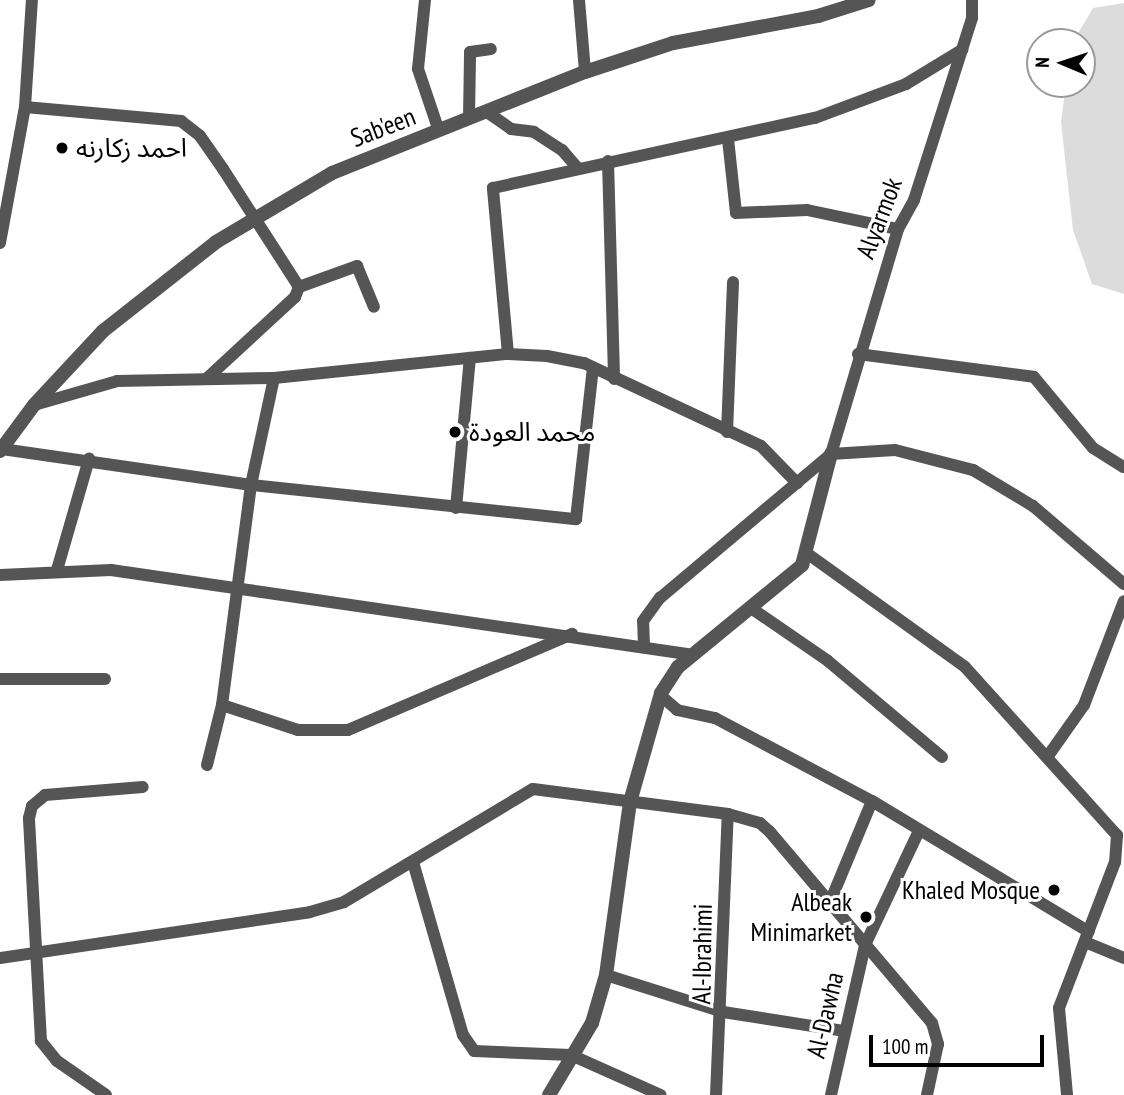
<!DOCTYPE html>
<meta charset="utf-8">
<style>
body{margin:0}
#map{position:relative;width:1124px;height:1095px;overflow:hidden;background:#fff;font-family:"PT Sans Narrow","Noto Sans Arabic",sans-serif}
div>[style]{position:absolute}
.green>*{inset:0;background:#dcdcdc}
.minor>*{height:12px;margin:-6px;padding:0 6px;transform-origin:6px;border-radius:6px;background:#555}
.tertiary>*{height:14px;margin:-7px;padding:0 7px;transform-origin:7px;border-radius:7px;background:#555}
.dots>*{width:19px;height:19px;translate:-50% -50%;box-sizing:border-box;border:4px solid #fff;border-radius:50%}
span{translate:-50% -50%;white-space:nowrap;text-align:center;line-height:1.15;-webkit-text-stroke:6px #fff;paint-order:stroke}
.street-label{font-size:26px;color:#000}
.poi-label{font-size:26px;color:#000}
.left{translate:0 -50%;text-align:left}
.right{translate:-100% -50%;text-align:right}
.north{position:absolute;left:1026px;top:28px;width:70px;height:70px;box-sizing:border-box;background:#fff;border:2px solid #999;border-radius:50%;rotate:272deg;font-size:19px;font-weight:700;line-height:28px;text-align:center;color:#000}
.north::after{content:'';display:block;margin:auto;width:24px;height:32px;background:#000;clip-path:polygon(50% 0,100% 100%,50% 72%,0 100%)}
.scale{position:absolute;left:869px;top:1035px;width:175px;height:32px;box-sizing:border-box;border:4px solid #000;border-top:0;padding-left:9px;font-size:21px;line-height:24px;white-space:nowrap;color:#000;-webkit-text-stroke:5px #fff;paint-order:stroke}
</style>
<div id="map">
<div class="green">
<div style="clip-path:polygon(1124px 3px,1124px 294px,1092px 284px,1073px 230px,1061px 122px,1066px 84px,1082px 84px,1082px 42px,1073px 42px,1093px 8px)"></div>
</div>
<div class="minor">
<div style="left:425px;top:0;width:69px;rotate:95.8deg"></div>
<div style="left:418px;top:69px;width:65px;rotate:71.3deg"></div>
<div style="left:579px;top:0;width:72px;rotate:85.2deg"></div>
<div style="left:25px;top:107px;width:157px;rotate:5.1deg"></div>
<div style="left:181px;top:121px;width:24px;rotate:38deg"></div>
<div style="left:200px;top:136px;width:40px;rotate:55.1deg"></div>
<div style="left:223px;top:169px;width:140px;rotate:57.2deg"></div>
<div style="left:299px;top:287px;width:11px;rotate:112deg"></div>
<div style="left:295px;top:297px;width:121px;rotate:137.3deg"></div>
<div style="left:487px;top:112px;width:29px;rotate:35deg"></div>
<div style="left:511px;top:129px;width:23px;rotate:7deg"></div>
<div style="left:534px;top:132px;width:33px;rotate:33deg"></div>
<div style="left:562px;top:150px;width:23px;rotate:49deg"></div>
<div style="left:469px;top:119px;width:67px;rotate:-89.1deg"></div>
<div style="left:470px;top:52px;width:21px;rotate:-8deg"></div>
<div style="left:728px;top:139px;width:74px;rotate:83.8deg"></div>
<div style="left:736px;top:213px;width:71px;rotate:-2.4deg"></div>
<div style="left:807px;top:210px;width:93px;rotate:11.8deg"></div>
<div style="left:608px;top:161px;width:218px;rotate:88.4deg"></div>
<div style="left:0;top:243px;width:138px;rotate:-79.6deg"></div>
<div style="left:25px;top:107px;width:107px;rotate:-86.3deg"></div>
<div style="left:299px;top:287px;width:62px;rotate:-19.9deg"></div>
<div style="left:357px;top:266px;width:44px;rotate:67.5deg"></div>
<div style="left:508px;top:354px;width:167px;rotate:-95.2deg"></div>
<div style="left:493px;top:188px;width:330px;rotate:-12.3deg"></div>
<div style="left:815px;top:118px;width:97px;rotate:-20.5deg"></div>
<div style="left:906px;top:84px;width:66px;rotate:-31.3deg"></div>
<div style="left:858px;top:354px;width:177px;rotate:7.4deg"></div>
<div style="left:1034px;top:377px;width:92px;rotate:50.3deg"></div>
<div style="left:1093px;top:448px;width:36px;rotate:32deg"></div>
<div style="left:34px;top:405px;width:86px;rotate:-16.1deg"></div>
<div style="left:117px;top:381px;width:157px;rotate:-1.1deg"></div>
<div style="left:274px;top:378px;width:235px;rotate:-5.9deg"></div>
<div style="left:508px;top:354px;width:39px;rotate:3deg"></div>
<div style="left:547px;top:356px;width:38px;rotate:11deg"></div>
<div style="left:584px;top:363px;width:195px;rotate:25.1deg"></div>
<div style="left:761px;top:446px;width:52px;rotate:45.8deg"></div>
<div style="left:727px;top:432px;width:150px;rotate:-87.7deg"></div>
<div style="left:2px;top:449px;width:252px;rotate:8.2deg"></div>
<div style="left:251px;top:485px;width:327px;rotate:6deg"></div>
<div style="left:576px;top:519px;width:152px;rotate:-83.6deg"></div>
<div style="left:831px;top:454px;width:64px;rotate:-3.6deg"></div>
<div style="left:895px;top:450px;width:81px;rotate:14.4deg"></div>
<div style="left:973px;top:470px;width:70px;rotate:31deg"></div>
<div style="left:1033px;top:506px;width:120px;rotate:40.6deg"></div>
<div style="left:456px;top:508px;width:151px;rotate:-84.7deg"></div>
<div style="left:808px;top:554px;width:193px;rotate:35.7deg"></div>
<div style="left:965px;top:667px;width:227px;rotate:47.9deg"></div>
<div style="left:1117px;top:835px;width:27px;rotate:94deg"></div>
<div style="left:1115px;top:862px;width:156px;rotate:111deg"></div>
<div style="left:1059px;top:1008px;width:87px;rotate:84.7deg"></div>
<div style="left:57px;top:570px;width:116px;rotate:-73.9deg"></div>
<div style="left:0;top:575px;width:111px;rotate:-2.6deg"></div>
<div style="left:111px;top:570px;width:589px;rotate:8.3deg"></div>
<div style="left:751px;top:608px;width:93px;rotate:34.5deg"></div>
<div style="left:828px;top:661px;width:149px;rotate:40.1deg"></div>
<div style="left:644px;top:646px;width:25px;rotate:-92deg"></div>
<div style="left:643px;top:621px;width:29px;rotate:-54deg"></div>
<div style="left:660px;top:598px;width:224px;rotate:-40.1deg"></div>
<div style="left:831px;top:454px;width:235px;rotate:-73.4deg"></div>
<div style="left:898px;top:229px;width:33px;rotate:-61deg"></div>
<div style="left:914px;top:200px;width:191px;rotate:-72.3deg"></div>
<div style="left:972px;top:18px;width:18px;rotate:-90deg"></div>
<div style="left:0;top:679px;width:105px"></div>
<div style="left:660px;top:695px;width:23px;rotate:41deg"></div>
<div style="left:677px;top:710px;width:39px;rotate:12deg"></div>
<div style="left:715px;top:718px;width:178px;rotate:27.9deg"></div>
<div style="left:872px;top:801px;width:253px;rotate:31.1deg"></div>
<div style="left:222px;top:705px;width:80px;rotate:18.2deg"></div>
<div style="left:298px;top:730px;width:50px"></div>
<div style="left:348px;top:730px;width:244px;rotate:-23.2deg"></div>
<div style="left:1048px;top:756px;width:62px;rotate:-54.8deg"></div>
<div style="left:1084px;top:705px;width:111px;rotate:-69deg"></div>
<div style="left:207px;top:765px;width:62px;rotate:-76deg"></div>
<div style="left:222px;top:705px;width:222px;rotate:-82.5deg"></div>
<div style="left:251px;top:485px;width:109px;rotate:-77.9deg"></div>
<div style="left:413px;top:862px;width:180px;rotate:73.9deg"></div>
<div style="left:463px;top:1035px;width:19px;rotate:55deg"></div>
<div style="left:474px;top:1051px;width:97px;rotate:2.4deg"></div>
<div style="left:571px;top:1055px;width:98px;rotate:24deg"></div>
<div style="left:830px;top:902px;width:109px;rotate:-67.4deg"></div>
<div style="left:1085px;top:942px;width:42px;rotate:22.3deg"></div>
<div style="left:0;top:958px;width:313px;rotate:-8.4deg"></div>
<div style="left:310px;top:912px;width:35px;rotate:-16deg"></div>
<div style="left:344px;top:902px;width:220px;rotate:-30.9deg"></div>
<div style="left:533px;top:789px;width:197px;rotate:7.3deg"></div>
<div style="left:728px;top:814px;width:33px;rotate:16deg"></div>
<div style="left:760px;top:823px;width:13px;rotate:42deg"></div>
<div style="left:770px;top:832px;width:250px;rotate:49.7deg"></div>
<div style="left:932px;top:1023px;width:22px;rotate:74deg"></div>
<div style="left:938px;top:1044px;width:52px;rotate:102.2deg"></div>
<div style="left:606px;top:975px;width:123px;rotate:17.5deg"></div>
<div style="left:723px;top:1012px;width:122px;rotate:8.9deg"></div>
<div style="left:106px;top:1095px;width:60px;rotate:-145.2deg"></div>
<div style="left:57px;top:1061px;width:26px;rotate:-129deg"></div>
<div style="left:41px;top:1041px;width:223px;rotate:-93.1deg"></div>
<div style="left:29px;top:818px;width:12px;rotate:-76deg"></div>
<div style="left:32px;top:806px;width:17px;rotate:-40deg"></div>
<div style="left:45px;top:795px;width:98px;rotate:-4.7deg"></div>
<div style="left:716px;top:1095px;width:281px;rotate:-87.6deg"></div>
<div style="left:831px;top:1095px;width:154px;rotate:-77.2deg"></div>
<div style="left:865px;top:945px;width:126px;rotate:-64.7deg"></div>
</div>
<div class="tertiary">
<div style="left:0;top:451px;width:57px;rotate:-53.5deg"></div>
<div style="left:34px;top:405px;width:101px;rotate:-47deg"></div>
<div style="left:103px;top:331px;width:144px;rotate:-38.2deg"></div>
<div style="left:216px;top:242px;width:135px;rotate:-30.7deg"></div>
<div style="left:332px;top:173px;width:272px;rotate:-21.8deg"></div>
<div style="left:585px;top:72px;width:93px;rotate:-18.2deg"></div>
<div style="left:673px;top:43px;width:147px;rotate:-10.5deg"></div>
<div style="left:818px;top:16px;width:53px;rotate:-17.4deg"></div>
<div style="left:549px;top:1095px;width:84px;rotate:-59.2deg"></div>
<div style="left:592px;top:1023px;width:50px;rotate:-73.7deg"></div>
<div style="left:606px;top:975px;width:175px;rotate:-82.1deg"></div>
<div style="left:630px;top:802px;width:113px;rotate:-74.1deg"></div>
<div style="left:661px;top:693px;width:31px;rotate:-57deg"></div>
<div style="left:678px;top:667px;width:161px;rotate:-39.4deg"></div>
<div style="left:802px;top:565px;width:115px;rotate:-75.4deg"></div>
</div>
<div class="dots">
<div style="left:62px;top:148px;background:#000"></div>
<div style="left:455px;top:432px;background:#000"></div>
<div style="left:1054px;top:890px;background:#000"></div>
<div style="left:866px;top:917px;background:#000"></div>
</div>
<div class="street-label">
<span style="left:383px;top:127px;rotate:-21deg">Sab'een</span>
<span style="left:879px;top:218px;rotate:-69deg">Alyarmok</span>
<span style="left:702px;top:954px;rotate:-89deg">Al-Ibrahimi</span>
<span style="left:825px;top:1015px;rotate:-77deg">Al-Dawha</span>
</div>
<div class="poi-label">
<span class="left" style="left:76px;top:148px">احمد زكارنه</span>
<span class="left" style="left:469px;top:432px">محمد العودة</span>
<span class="right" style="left:1040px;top:890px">Khaled Mosque</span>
<span class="right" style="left:852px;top:917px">Albeak<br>Minimarket</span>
</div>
<div class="north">N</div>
<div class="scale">100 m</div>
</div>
